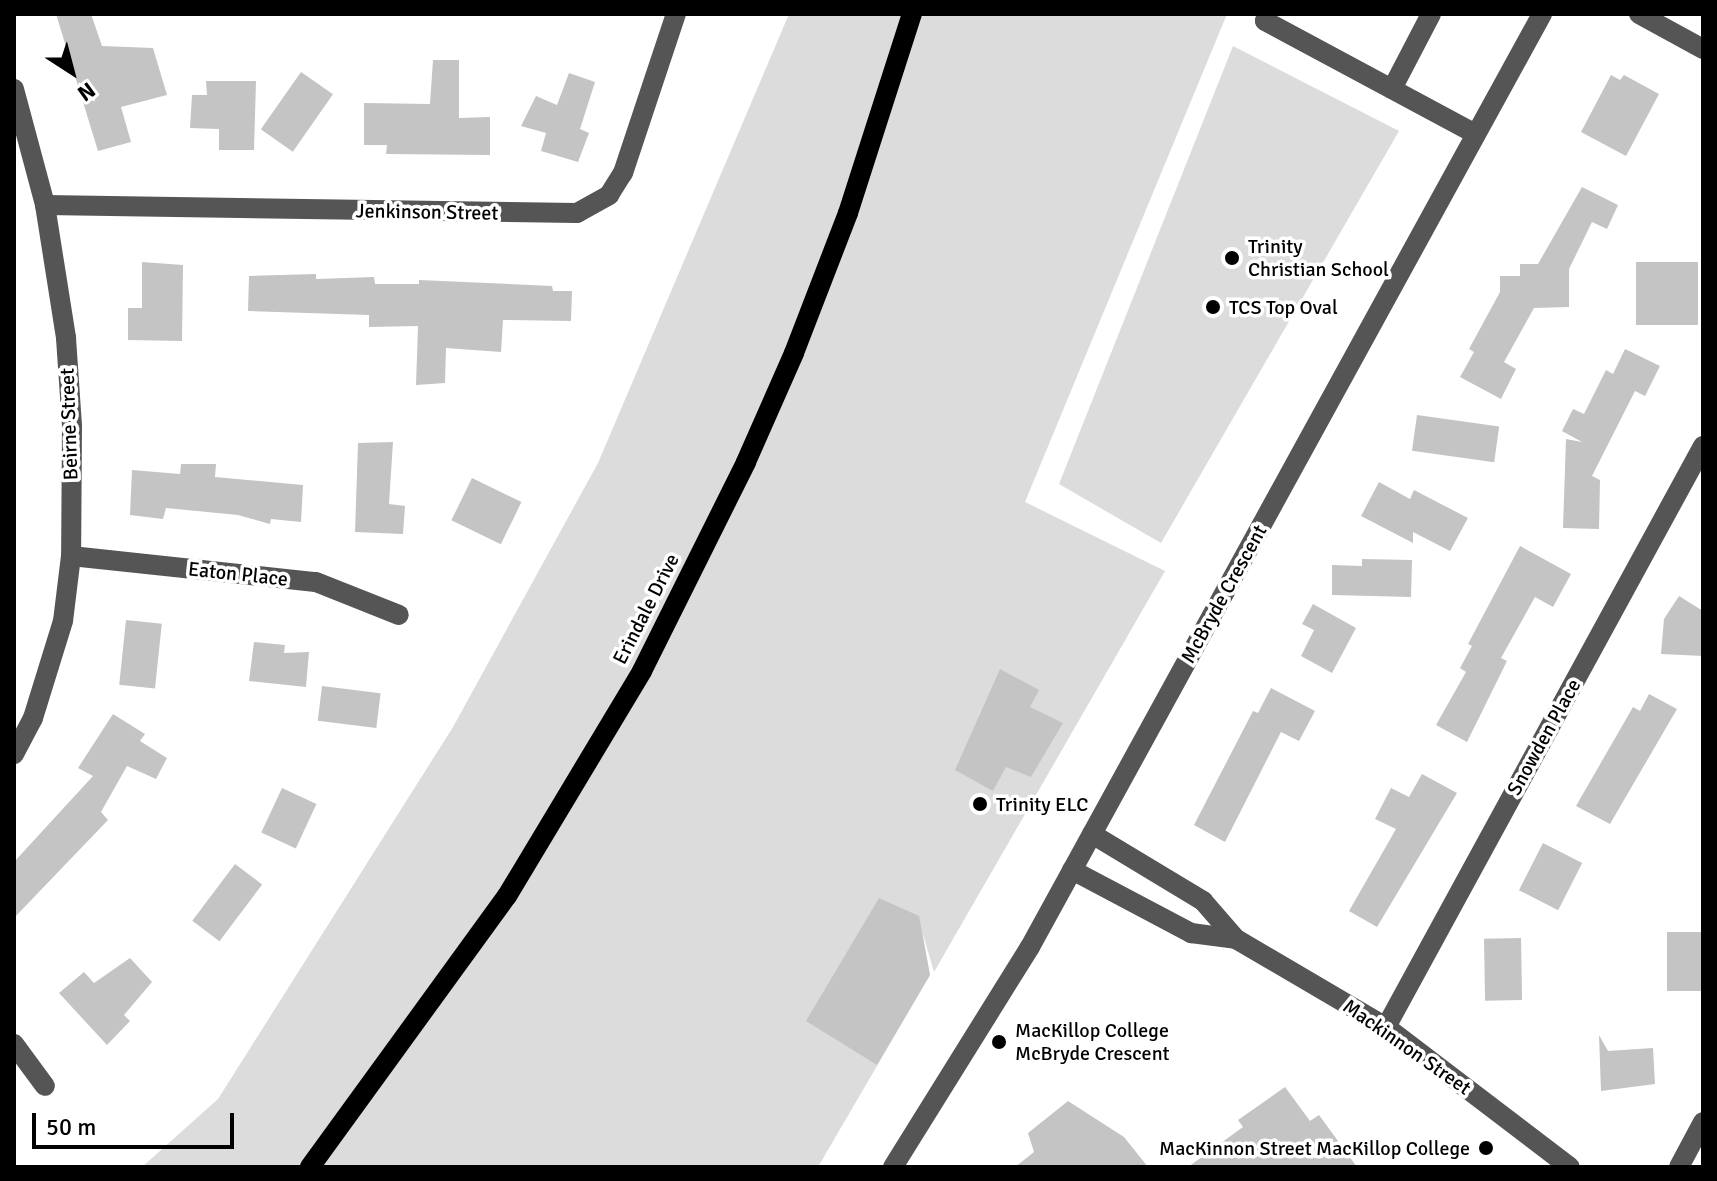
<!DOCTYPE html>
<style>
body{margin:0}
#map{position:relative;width:1717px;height:1181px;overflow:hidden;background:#fff;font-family:Signika,sans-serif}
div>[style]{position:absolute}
.green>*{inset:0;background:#dcdcdc}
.building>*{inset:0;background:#c4c4c4;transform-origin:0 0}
.minor>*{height:20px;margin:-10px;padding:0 10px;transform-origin:10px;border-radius:10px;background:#555}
.major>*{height:20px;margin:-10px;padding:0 10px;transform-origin:10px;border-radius:10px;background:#000}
.dots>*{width:22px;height:22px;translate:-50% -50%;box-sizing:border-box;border:4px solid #fff;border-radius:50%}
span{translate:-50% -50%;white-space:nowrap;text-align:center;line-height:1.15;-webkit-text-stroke:7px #fff;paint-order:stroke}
.street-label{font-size:20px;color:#000}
.poi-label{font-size:20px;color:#000}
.left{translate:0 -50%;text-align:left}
.right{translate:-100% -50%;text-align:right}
.frame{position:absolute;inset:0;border:16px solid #000;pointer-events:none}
.north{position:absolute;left:32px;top:32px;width:80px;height:80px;-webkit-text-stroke:6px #fff;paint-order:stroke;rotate:144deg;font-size:22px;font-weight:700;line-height:32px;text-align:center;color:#000}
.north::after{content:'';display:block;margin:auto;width:28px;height:36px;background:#000;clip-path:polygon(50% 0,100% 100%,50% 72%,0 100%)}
.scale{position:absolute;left:32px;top:1113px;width:202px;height:36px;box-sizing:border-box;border:4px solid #000;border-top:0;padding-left:10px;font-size:24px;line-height:28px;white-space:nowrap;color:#000;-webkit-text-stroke:6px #fff;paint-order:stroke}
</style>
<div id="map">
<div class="green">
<div style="clip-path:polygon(789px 14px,1227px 14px,1025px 502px,1165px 571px,934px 972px,922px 931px,930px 975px,818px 1167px,142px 1167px,218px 1099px,453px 727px,598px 463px)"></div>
<div style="clip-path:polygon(1233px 46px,1399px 131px,1161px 543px,1059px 484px)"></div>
</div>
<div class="building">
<div style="clip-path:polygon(56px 14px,91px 14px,102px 46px,153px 48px,167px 95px,121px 107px,131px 142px,98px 151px)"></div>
<div style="clip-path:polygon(433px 60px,459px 60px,459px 118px,490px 117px,490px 155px,386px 154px,387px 145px,364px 145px,364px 103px,430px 104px)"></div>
<div style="left:301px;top:72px;width:39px;height:70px;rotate:35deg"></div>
<div style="clip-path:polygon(569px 73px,595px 82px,580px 129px,589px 133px,578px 162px,541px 151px,546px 133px,521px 126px,536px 96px,557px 105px)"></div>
<div style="clip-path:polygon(1611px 75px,1620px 80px,1624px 75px,1659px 94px,1626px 156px,1581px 132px)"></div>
<div style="clip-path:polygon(206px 81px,256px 81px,254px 150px,219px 150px,219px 129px,190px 128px,192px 95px,207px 95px)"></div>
<div style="clip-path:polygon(1582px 187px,1618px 205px,1607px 229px,1592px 222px,1569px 269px,1569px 307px,1534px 308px,1504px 362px,1516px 369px,1501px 399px,1460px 377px,1474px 352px,1469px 349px,1500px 292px,1500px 276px,1520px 276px,1520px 264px,1538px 264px)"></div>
<div style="clip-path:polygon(142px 262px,183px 265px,182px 341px,128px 340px,128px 308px,142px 308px)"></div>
<div style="left:1636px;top:262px;width:62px;height:63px"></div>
<div style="clip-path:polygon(316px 274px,316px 279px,374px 277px,375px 284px,419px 284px,419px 280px,552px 286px,553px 291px,572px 291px,571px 321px,503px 320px,501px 352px,446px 348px,445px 383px,416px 385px,418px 326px,369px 327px,369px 315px,248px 311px,249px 276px)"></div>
<div style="clip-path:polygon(1625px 349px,1660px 366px,1645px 396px,1635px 391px,1592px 476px,1600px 480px,1599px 529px,1563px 528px,1566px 439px,1582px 442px,1562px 431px,1573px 409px,1584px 414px,1606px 370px,1613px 374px)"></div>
<div style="left:1417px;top:415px;width:83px;height:36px;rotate:8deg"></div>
<div style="clip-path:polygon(393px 442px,389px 504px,405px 506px,403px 534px,355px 532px,358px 443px)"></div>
<div style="clip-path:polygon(181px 464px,216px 464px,215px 477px,303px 485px,301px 522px,271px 519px,270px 524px,238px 515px,166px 508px,163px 519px,130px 515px,132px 470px,180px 474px)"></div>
<div style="left:472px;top:478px;width:55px;height:47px;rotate:26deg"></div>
<div style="clip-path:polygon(1379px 482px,1410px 499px,1414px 490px,1468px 518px,1450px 551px,1413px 532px,1413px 543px,1361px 516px)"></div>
<div style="clip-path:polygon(1520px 546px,1571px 574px,1553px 607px,1535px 597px,1501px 658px,1507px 661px,1467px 742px,1436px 725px,1466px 672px,1460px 668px,1472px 646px,1468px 644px)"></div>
<div style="clip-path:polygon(1362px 559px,1412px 560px,1411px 597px,1332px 595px,1332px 565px,1362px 566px)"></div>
<div style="clip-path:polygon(1679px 596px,1703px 611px,1703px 656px,1661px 654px,1664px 619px)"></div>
<div style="clip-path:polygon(1313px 604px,1356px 628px,1332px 673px,1301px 656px,1314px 630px,1302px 624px)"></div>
<div style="left:126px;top:620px;width:36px;height:65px;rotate:6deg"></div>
<div style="clip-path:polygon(254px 642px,285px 645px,284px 653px,309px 652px,306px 687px,249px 681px)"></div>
<div style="clip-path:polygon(1000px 669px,1039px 690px,1030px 707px,1063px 723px,1031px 777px,1006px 767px,993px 791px,955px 770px)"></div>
<div style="left:322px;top:686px;width:59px;height:35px;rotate:7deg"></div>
<div style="clip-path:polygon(1271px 688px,1315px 711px,1299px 741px,1281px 732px,1225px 842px,1194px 825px,1253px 711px,1258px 713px)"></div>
<div style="clip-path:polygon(1649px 694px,1677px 709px,1610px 824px,1576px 806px,1633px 707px,1640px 711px)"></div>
<div style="clip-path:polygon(113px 714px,145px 734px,140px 741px,167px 758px,156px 779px,127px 766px,101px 812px,108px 820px,14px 918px,14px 862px,93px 776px,78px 768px)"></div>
<div style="clip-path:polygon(1422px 774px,1457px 793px,1377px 927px,1349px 911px,1396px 829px,1375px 819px,1391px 788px,1409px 797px)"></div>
<div style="left:282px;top:788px;width:38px;height:49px;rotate:25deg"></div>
<div style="left:1543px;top:843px;width:44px;height:53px;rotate:27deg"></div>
<div style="left:235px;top:864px;width:34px;height:71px;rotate:37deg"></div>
<div style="clip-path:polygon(879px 898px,919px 916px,930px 975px,877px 1065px,806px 1021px)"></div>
<div style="left:1703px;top:932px;width:59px;height:36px;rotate:90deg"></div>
<div style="left:1521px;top:938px;width:62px;height:37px;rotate:89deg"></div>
<div style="clip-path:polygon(130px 958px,152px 982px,124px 1015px,130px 1021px,107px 1045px,59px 993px,84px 972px,94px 983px)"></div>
<div style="clip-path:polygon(1599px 1035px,1608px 1051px,1653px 1048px,1655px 1084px,1601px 1091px)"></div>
<div style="clip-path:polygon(1285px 1087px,1310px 1121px,1319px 1115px,1357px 1167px,1188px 1167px,1243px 1127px,1238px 1120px)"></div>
<div style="clip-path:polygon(1068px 1101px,1124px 1137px,1148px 1167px,1015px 1167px,1034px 1152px,1028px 1133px)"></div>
</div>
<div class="minor">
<div style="left:1267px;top:14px;width:7px;rotate:106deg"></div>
<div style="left:1265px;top:21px;width:239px;rotate:28.2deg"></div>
<div style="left:1639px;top:14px;width:73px;rotate:28.7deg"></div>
<div style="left:14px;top:89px;width:120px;rotate:75deg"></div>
<div style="left:45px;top:205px;width:135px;rotate:81deg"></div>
<div style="left:66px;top:338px;width:88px;rotate:86.1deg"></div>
<div style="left:72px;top:426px;width:130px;rotate:90.4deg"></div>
<div style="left:71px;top:556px;width:65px;rotate:97deg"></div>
<div style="left:63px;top:621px;width:102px;rotate:107.2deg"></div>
<div style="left:33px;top:718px;width:41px;rotate:117.8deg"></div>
<div style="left:1392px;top:89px;width:85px;rotate:-62.5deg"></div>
<div style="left:45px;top:205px;width:532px;rotate:0.86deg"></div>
<div style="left:577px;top:213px;width:37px;rotate:-29deg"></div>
<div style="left:609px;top:195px;width:26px;rotate:-58deg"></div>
<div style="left:623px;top:173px;width:168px;rotate:-71.6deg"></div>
<div style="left:71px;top:556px;width:246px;rotate:6.1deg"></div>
<div style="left:316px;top:582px;width:89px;rotate:21.7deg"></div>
<div style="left:1092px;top:834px;width:130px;rotate:31.1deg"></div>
<div style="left:1203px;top:901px;width:50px;rotate:49deg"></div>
<div style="left:1236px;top:939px;width:174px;rotate:30.4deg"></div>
<div style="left:1386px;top:1027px;width:231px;rotate:37.3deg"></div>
<div style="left:1072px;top:870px;width:135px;rotate:27.9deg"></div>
<div style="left:1191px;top:933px;width:45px;rotate:7.6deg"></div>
<div style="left:1386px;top:1027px;width:662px;rotate:-61.38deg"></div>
<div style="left:14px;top:1044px;width:52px;rotate:53.6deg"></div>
<div style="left:893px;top:1167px;width:259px;rotate:-58.1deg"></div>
<div style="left:1030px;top:947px;width:1064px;rotate:-61.24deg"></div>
<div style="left:1679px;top:1167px;width:51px;rotate:-61.9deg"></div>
</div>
<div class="major">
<div style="left:310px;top:1167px;width:335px;rotate:-54deg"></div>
<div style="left:507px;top:896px;width:262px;rotate:-59deg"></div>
<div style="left:642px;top:671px;width:233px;rotate:-63.5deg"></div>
<div style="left:746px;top:462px;width:119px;rotate:-66.2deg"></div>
<div style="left:794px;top:353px;width:150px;rotate:-68.9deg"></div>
<div style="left:848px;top:213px;width:209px;rotate:-72.2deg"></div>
</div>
<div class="dots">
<div style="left:1232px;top:258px;background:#000"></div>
<div style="left:1213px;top:307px;background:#000"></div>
<div style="left:980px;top:804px;background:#000"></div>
<div style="left:999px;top:1042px;background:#000"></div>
<div style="left:1486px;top:1148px;background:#000"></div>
</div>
<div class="street-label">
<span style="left:427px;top:212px;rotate:1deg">Jenkinson Street</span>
<span style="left:69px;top:424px;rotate:-92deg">Beirne Street</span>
<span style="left:238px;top:574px;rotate:6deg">Eaton Place</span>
<span style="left:1224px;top:594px;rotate:-61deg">McBryde Crescent</span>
<span style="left:646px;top:609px;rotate:-63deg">Erindale Drive</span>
<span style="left:1544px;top:737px;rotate:-61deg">Snowden Place</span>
<span style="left:1407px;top:1047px;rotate:35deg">Mackinnon Street</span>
</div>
<div class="poi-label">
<span class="left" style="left:1248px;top:258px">Trinity<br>Christian School</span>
<span class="left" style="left:1229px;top:307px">TCS Top Oval</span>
<span class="left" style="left:996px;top:804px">Trinity ELC</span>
<span class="left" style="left:1015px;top:1042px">MacKillop College<br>McBryde Crescent</span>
<span class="right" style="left:1470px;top:1148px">MacKinnon Street MacKillop College</span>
</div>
<div class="frame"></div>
<div class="north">N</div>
<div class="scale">50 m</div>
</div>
